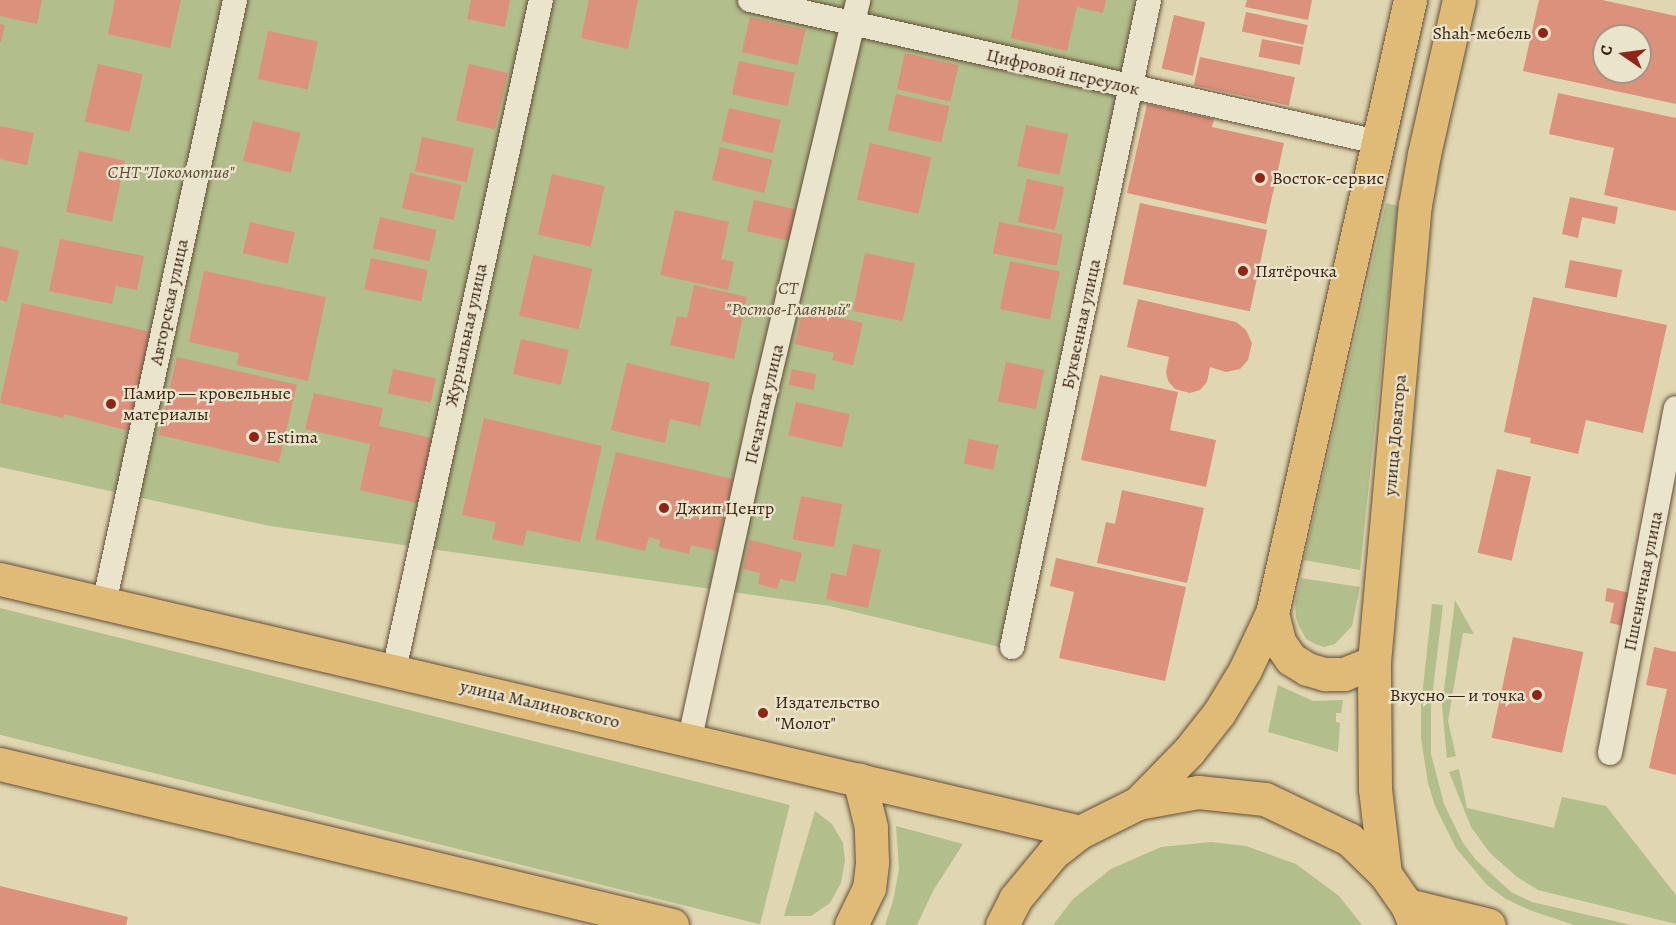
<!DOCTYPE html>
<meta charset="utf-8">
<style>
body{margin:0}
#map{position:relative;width:1676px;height:925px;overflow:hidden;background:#e0d6b1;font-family:Alegreya,serif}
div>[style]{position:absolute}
.green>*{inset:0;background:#b2be8c;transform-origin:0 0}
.building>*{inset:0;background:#dc917c;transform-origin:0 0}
.roads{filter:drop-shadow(0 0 2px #644e37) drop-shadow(0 0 2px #644e37)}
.minor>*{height:24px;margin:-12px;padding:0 12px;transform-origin:12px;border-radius:12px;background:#ebe4cc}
.primary>*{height:33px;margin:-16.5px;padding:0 16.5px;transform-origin:16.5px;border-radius:16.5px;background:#e0bb78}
.trunk>*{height:33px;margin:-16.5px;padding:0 16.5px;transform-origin:16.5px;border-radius:16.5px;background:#e0bb78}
.dots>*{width:16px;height:16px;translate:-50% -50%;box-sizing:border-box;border:3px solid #ebe4cc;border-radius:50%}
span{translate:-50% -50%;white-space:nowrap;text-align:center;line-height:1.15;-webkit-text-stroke:4.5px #ebe4cc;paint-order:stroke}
.poi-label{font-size:18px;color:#3a210e}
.right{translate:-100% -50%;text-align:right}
.left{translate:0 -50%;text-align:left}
.street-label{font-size:18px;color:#3a210e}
.park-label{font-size:18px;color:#58482e;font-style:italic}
.north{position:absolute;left:1592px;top:24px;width:60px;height:60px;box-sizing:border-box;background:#ebe4cc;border:2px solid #a49680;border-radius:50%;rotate:283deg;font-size:16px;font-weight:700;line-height:24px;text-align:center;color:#3a210e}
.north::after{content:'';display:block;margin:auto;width:21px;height:27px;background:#8f2418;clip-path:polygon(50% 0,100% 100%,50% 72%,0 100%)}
</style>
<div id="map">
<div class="green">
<div style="clip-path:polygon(0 0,1155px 0,1020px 652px,830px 606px,270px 526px,0 467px)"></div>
<div style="clip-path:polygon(1386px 203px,1398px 206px,1360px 570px,1304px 560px)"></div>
<div style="clip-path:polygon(1301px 578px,1360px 587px,1352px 626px,1335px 644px,1324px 647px,1315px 644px,1306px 639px,1300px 628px,1296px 618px,1295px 604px)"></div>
<div style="clip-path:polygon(1455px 600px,1474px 634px,1463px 633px,1448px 721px,1456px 756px,1447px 758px,1442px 706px)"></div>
<div style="clip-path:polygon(1432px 604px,1443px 605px,1431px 706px,1431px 754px,1444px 804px,1463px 843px,1476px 860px,1511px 892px,1532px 902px,1631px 925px,1574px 925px,1529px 910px,1506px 899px,1487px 885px,1456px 848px,1435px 806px,1428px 783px,1421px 738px,1421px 706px)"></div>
<div style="left:0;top:608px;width:814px;height:123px;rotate:14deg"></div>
<div style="clip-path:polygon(1278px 685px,1313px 701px,1343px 700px,1341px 713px,1336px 713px,1336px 722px,1340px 723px,1338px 752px,1268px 732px)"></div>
<div style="clip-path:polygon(1459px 769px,1467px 808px,1554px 828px,1562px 797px,1606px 806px,1676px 895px,1676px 924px,1538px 890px,1517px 877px,1490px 853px,1471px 827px,1449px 772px)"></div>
<div style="clip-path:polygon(815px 811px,832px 824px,843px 843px,845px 861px,841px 883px,830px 903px,811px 916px,784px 916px)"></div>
<div style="clip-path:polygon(896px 826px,963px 844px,933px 891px,917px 925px,885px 925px,893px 901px,899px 869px)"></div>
<div style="clip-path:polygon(1211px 842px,1246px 846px,1296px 864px,1339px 896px,1362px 925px,1053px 925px,1073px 899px,1111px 869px,1161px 847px)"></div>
</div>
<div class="building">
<div style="clip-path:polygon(0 0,42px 0,37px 24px,0 16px)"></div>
<div style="clip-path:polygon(181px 0,170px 48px,108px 34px,115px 0)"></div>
<div style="clip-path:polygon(471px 0,510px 0,505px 27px,467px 19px)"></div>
<div style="clip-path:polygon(589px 0,638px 0,628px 49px,581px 38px)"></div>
<div style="clip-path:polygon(1019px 0,1106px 0,1103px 13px,1077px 7px,1067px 51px,1011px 38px)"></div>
<div style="clip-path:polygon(1247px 0,1312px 0,1308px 20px,1245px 7px)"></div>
<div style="clip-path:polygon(evenodd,1539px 0,1602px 0,1676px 16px,1676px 104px,1523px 71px,1539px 0,1604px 36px,1640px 36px,1640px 72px,1604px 72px,1604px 36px)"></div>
<div style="left:1246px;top:12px;width:63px;height:20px;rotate:12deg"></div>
<div style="left:1174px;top:15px;width:32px;height:55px;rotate:13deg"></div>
<div style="left:750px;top:17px;width:57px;height:36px;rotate:13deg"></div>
<div style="clip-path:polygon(0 24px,5px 25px,1px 42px,0 42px)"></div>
<div style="left:268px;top:31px;width:51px;height:49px;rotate:12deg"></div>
<div style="left:1262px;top:39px;width:42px;height:18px;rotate:11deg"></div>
<div style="left:905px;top:53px;width:55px;height:37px;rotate:13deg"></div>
<div style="left:1200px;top:57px;width:97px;height:29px;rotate:12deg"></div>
<div style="left:739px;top:61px;width:57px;height:34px;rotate:12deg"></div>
<div style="left:98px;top:64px;width:46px;height:59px;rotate:13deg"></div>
<div style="left:469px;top:64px;width:40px;height:58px;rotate:13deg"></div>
<div style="clip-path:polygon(1558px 93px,1676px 118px,1676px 211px,1604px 195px,1614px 148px,1549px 134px)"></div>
<div style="left:896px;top:94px;width:55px;height:37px;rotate:13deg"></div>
<div style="clip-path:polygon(1147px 104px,1214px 119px,1212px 127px,1284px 143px,1266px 224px,1127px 193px)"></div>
<div style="left:729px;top:108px;width:53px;height:34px;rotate:13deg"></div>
<div style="left:253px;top:121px;width:49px;height:41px;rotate:14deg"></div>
<div style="left:1026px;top:125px;width:43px;height:42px;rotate:12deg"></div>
<div style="clip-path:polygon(0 126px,34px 133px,27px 165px,0 159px)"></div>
<div style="left:422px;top:137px;width:53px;height:35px;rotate:12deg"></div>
<div style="left:870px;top:143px;width:63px;height:58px;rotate:13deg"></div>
<div style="left:720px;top:147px;width:54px;height:34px;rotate:14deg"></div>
<div style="left:79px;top:151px;width:47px;height:62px;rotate:12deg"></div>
<div style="left:410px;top:173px;width:53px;height:36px;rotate:13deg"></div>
<div style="left:552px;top:174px;width:54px;height:62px;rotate:13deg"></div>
<div style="left:1027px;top:179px;width:38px;height:44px;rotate:12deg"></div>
<div style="clip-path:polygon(1570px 197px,1618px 207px,1615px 224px,1582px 217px,1578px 238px,1562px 234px)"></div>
<div style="left:754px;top:200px;width:48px;height:32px;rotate:13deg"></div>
<div style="left:1140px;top:203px;width:130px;height:83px;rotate:12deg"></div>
<div style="clip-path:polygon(675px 210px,729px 222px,721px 259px,734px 262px,728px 290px,660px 275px)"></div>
<div style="left:380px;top:217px;width:58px;height:32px;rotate:13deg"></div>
<div style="left:250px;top:222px;width:46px;height:32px;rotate:13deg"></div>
<div style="left:999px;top:222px;width:65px;height:32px;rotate:11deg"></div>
<div style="clip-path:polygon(60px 239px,144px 256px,137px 290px,116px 286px,112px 304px,49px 291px)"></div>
<div style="clip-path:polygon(0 246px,19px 251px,7px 302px,0 300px)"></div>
<div style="left:865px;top:253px;width:51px;height:59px;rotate:12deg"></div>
<div style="left:533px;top:255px;width:61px;height:62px;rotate:13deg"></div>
<div style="left:371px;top:258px;width:58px;height:32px;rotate:12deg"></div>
<div style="left:1570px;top:260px;width:53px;height:28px;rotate:11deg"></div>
<div style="left:1010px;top:261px;width:51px;height:49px;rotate:12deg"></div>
<div style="clip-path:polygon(204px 271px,326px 297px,308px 381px,237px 365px,239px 353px,189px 342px)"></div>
<div style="clip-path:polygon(694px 285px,747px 297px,734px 359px,670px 345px,677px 316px,687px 318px)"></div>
<div style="clip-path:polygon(1533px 297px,1667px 325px,1643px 433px,1586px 420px,1578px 454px,1530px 443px,1531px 438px,1504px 432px)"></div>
<div style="clip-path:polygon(1138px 299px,1236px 322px,1246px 330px,1252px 343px,1248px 360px,1240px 369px,1226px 372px,1210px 367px,1207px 382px,1200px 390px,1190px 393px,1175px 389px,1168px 381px,1166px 372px,1169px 357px,1127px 347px)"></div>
<div style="clip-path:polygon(22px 303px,155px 333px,133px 432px,64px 414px,63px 418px,0 403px)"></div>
<div style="clip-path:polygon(803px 309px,863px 323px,853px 365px,832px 360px,834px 353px,795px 344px)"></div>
<div style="left:521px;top:339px;width:49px;height:36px;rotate:13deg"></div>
<div style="left:177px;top:357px;width:123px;height:80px;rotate:13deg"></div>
<div style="left:1006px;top:362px;width:39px;height:40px;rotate:12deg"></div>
<div style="clip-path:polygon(627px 363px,710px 383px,700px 426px,670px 419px,665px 443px,611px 430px)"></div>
<div style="left:393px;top:369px;width:44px;height:25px;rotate:12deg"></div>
<div style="left:792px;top:369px;width:25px;height:16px;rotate:12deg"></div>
<div style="clip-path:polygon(1100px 375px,1178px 392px,1170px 430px,1216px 440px,1206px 487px,1081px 460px)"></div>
<div style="clip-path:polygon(314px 393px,383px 408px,379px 426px,436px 439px,421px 504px,360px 490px,370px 444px,305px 429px)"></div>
<div style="left:796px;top:402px;width:55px;height:34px;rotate:13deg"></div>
<div style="clip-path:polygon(484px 418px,602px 446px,580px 542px,527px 530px,523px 546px,492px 539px,496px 522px,462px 515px)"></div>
<div style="left:969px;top:439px;width:30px;height:25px;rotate:12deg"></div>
<div style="clip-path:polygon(616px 452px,733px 479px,716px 551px,691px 545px,689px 554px,659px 547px,660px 540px,649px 537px,645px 551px,595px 539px)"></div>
<div style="left:1497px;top:469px;width:35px;height:86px;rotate:13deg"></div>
<div style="clip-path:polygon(1122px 490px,1204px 508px,1187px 583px,1097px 563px,1106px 522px,1115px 524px)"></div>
<div style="left:801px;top:496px;width:42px;height:44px;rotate:11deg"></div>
<div style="clip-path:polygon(750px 540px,802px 553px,795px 582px,780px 579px,777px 589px,758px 584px,760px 573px,743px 569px)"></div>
<div style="clip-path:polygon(853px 544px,881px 550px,868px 608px,826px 599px,831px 573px,846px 576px)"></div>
<div style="clip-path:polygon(1056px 558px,1186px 587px,1165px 681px,1059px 658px,1074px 592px,1050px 586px)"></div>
<div style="clip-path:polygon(1607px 588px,1635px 594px,1628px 627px,1610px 623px,1614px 603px,1605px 601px)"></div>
<div style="left:1513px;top:637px;width:72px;height:103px;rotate:12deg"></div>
<div style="clip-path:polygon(1654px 647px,1676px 652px,1676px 775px,1649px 768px,1667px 689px,1646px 685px)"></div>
<div style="clip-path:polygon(0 886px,128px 917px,126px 925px,0 925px)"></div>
</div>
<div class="roads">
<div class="minor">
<div style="left:750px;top:0;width:643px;rotate:12.76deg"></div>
<div style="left:104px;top:604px;width:618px;rotate:-77.76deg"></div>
<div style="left:1012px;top:647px;width:661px;rotate:-78.04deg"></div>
<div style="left:394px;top:670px;width:686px;rotate:-77.63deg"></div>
<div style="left:690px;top:738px;width:347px;rotate:-77.7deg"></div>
<div style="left:764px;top:399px;width:410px;rotate:-76.7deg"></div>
<div style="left:1610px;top:753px;width:351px;rotate:-79.2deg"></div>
</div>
<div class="primary">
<div style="left:1272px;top:613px;width:30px;rotate:76deg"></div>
<div style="left:1279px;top:642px;width:21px;rotate:55deg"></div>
<div style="left:1291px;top:659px;width:19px;rotate:32deg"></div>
<div style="left:1307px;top:669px;width:19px;rotate:16deg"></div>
<div style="left:1325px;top:674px;width:19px"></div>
<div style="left:1344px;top:674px;width:32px;rotate:-22deg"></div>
<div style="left:1138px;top:803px;width:73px;rotate:-45.6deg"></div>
<div style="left:1189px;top:751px;width:48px;rotate:-51.7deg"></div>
<div style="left:1219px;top:713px;width:50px;rotate:-58.8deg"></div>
<div style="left:1245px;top:670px;width:63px;rotate:-64.7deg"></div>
<div style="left:1272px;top:613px;width:628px;rotate:-77.31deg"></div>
<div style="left:1385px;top:874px;width:86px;rotate:-96.7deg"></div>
<div style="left:1375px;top:789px;width:127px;rotate:-90.5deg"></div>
<div style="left:1374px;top:662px;width:459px;rotate:-84.9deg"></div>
<div style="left:1415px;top:205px;width:52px;rotate:-80deg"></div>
<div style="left:1424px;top:154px;width:158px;rotate:-77.2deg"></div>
</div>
<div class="trunk">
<div style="left:0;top:579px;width:1109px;rotate:13.18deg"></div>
<div style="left:0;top:764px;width:691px;rotate:13.47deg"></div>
<div style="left:1407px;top:905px;width:84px;rotate:13.7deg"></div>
<div style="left:851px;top:925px;width:41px;rotate:-64.1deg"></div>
<div style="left:869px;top:888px;width:26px;rotate:-83deg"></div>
<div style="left:872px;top:862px;width:35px;rotate:-92deg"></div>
<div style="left:871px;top:827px;width:49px;rotate:-104deg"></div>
<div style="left:1002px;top:925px;width:29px;rotate:-63deg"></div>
<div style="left:1015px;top:899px;width:60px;rotate:-50.4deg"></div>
<div style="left:1053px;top:853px;width:34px;rotate:-38deg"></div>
<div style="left:1080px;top:832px;width:65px;rotate:-26.6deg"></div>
<div style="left:1138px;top:803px;width:61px;rotate:-10.4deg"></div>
<div style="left:1198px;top:792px;width:67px;rotate:6deg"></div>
<div style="left:1265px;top:799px;width:93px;rotate:25.5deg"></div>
<div style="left:1349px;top:839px;width:50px;rotate:44.2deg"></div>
<div style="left:1385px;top:874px;width:38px;rotate:55deg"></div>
<div style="left:1407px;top:905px;width:22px;rotate:68deg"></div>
</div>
</div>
<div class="dots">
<div style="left:1543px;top:33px;background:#8f2418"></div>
<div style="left:1260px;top:178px;background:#8f2418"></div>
<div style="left:1243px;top:271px;background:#8f2418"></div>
<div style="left:111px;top:404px;background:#8f2418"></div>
<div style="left:254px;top:437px;background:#8f2418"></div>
<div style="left:664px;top:508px;background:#8f2418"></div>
<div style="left:1537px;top:695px;background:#8f2418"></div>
<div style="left:763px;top:713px;background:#8f2418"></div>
</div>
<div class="poi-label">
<span class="right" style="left:1531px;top:33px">Shah-мебель</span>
<span class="left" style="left:1272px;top:178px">Восток-сервис</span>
<span class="left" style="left:1255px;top:271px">Пятёрочка</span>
<span class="left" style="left:123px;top:404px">Памир — кровельные<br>материалы</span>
<span class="left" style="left:266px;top:437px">Estima</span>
<span class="left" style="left:676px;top:508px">Джип Центр</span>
<span class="right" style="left:1525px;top:695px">Вкусно — и точка</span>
<span class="left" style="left:775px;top:713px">Издательство<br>"Молот"</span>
</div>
<div class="street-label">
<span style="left:1063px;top:72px;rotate:13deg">Цифровой переулок</span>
<span style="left:169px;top:302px;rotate:-78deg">Авторская улица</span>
<span style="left:1081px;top:324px;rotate:-78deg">Буквенная улица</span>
<span style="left:466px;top:335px;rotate:-78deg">Журнальная улица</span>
<span style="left:764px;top:404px;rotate:-77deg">Печатная улица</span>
<span style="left:1395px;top:435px;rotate:-85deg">улица Доватора</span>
<span style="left:1643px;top:581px;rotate:-79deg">Пшеничная улица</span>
<span style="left:540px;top:704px;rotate:13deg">улица Малиновского</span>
</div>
<div class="park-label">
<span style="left:171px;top:172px">СНТ "Локомотив"</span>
<span style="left:788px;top:299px">СТ<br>"Ростов-Главный"</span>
</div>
<div class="north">С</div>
</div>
